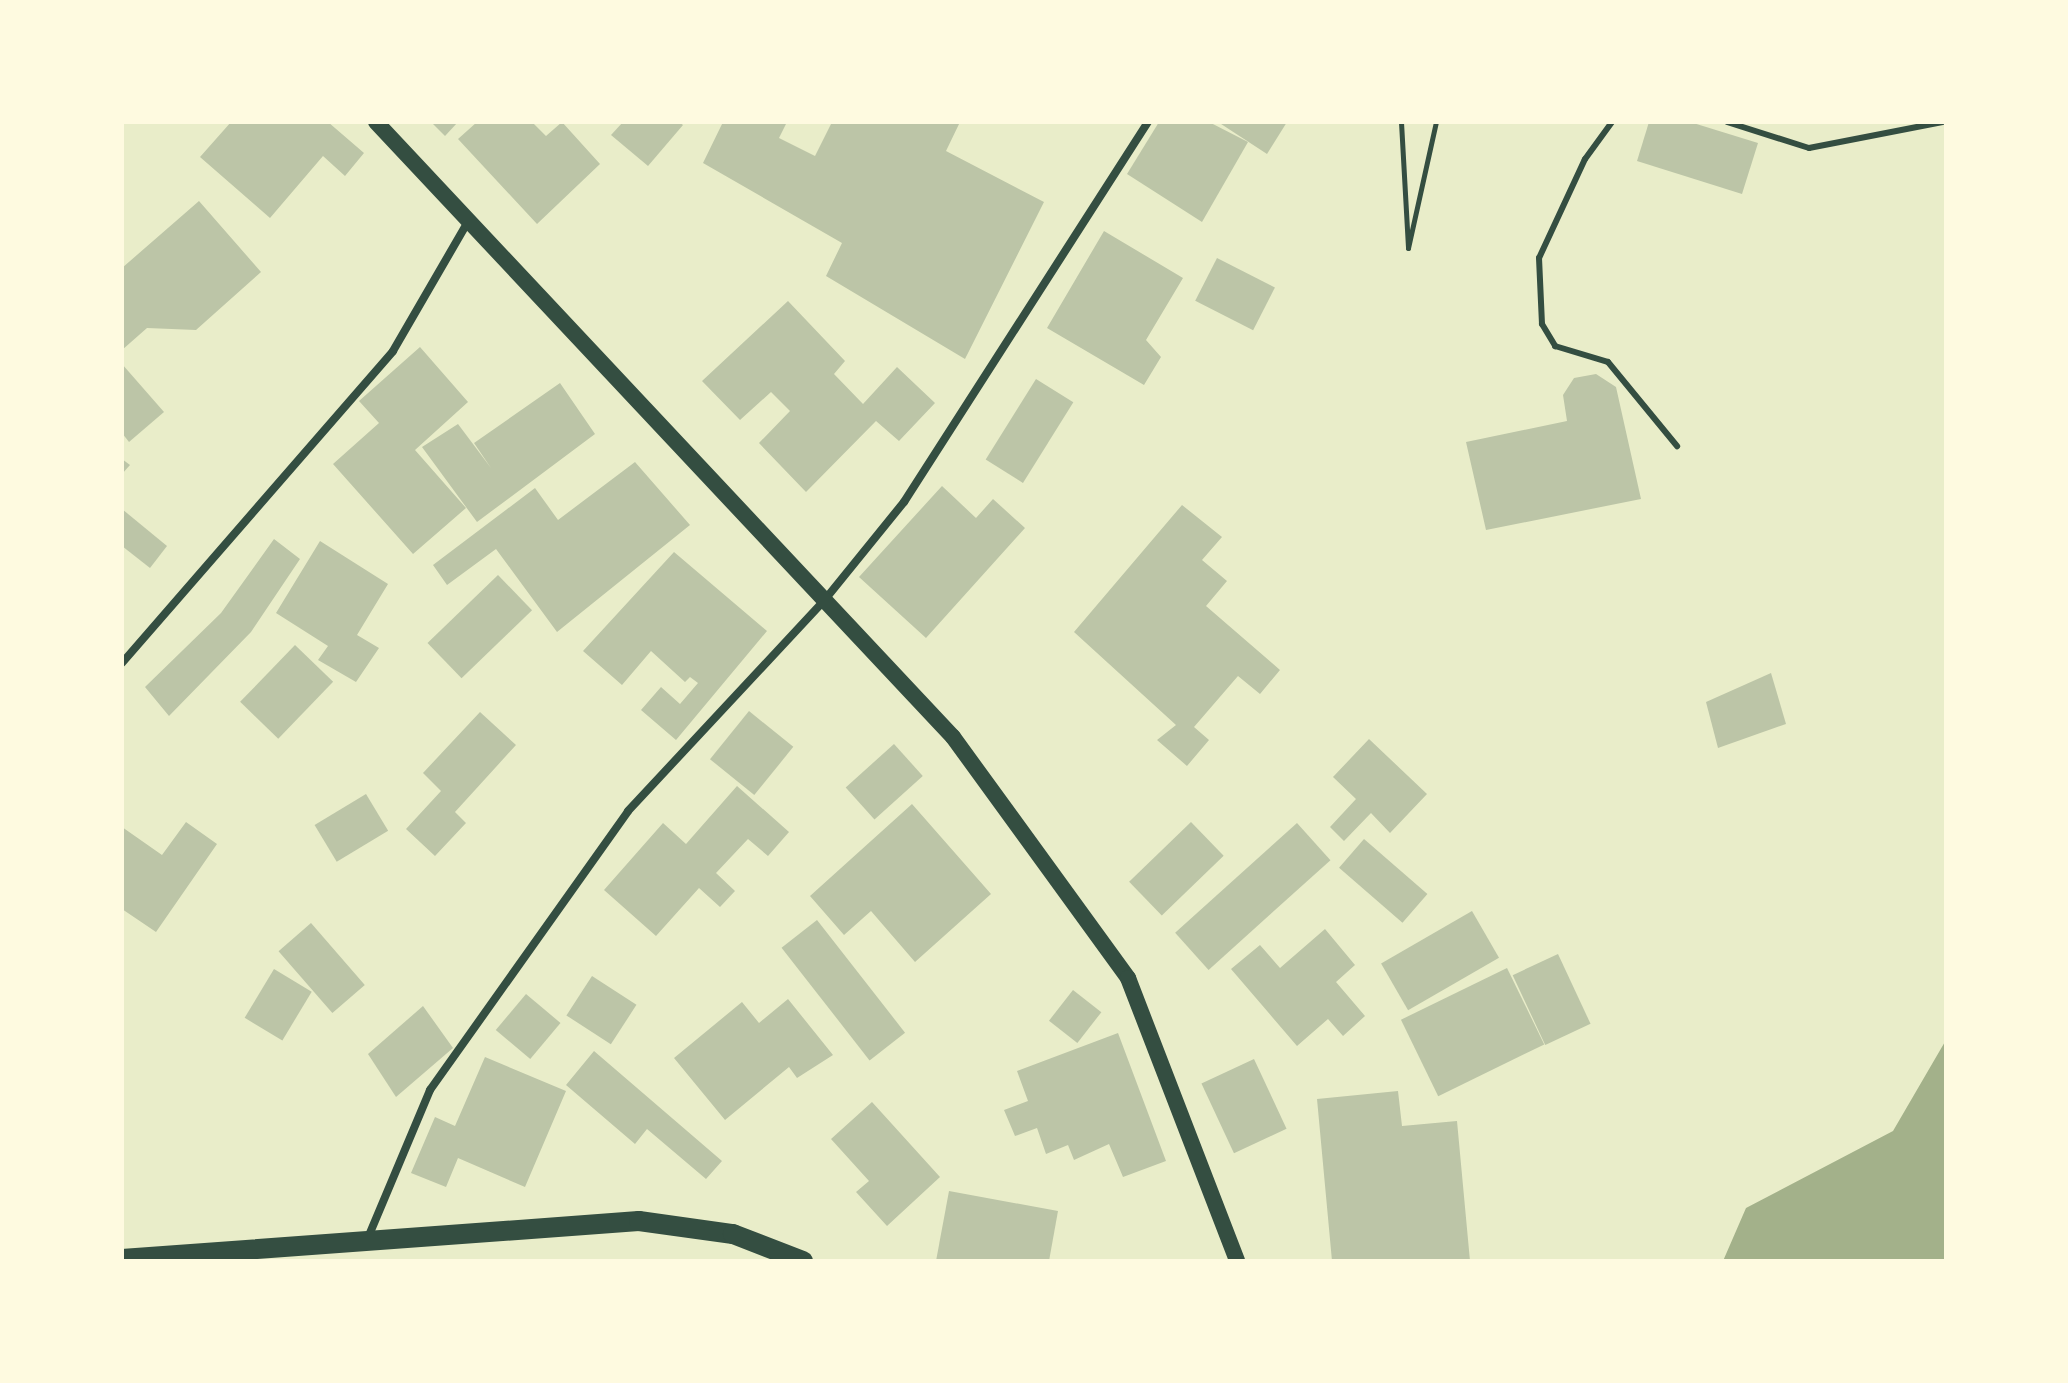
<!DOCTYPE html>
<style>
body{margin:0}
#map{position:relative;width:2068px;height:1383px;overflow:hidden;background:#e9edc9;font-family:"Alegreya Sans",sans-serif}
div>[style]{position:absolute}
.water>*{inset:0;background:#a3b18a}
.building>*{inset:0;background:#bcc5a7;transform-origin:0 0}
.path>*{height:5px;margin:-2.5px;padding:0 2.5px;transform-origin:2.5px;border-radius:2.5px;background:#344e41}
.service>*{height:6px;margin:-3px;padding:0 3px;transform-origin:3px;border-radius:3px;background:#344e41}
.minor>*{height:8px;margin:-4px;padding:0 4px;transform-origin:4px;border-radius:4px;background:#344e41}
.secondary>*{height:16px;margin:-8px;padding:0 8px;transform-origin:8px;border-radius:8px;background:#344e41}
.primary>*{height:20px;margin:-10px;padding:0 10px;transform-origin:10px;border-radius:10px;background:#344e41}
span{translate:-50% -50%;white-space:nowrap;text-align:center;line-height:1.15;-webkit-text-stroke:8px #fefae0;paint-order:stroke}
.frame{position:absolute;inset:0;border:124px solid #fefae0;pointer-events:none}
</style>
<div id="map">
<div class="water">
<div style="clip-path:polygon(1946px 1040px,1946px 1261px,1723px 1261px,1746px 1208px,1893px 1131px)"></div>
</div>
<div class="building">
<div style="clip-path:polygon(231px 122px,328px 122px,364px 153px,345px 176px,323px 156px,270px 218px,200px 157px)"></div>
<div style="clip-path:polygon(431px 122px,458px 122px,445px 136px)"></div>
<div style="clip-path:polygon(477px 122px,532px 122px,546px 136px,562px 122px,600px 164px,537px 224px,458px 139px)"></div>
<div style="clip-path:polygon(623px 122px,679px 122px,683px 125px,648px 166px,611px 135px)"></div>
<div style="clip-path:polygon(723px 122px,787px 122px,779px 138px,815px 156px,832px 122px,960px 122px,946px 151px,1044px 202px,965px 359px,826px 276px,842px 243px,703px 163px)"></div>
<div style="clip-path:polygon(1159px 122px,1209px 122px,1248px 142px,1202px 222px,1127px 174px)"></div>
<div style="clip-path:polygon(1218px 122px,1287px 122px,1267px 154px)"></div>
<div style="clip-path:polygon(1649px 122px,1690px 122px,1758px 143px,1742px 194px,1637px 161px)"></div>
<div style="clip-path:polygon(199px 201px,261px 272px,196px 330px,147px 328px,122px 350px,122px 268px)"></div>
<div style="clip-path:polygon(1104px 231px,1183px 278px,1146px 340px,1161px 357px,1144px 385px,1047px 328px)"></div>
<div style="left:1217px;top:258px;width:65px;height:48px;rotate:27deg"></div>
<div style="clip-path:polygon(788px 301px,845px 361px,834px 374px,863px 404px,897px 367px,935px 403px,899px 441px,876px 421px,806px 492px,759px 443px,790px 411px,771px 392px,740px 420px,702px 381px)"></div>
<div style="clip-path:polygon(420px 347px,468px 402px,415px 450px,466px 508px,413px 554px,333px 464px,379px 423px,359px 401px)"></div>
<div style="clip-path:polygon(122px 364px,164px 412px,129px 442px,122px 433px)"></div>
<div style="clip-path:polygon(1596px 374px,1616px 387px,1641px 499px,1486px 530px,1466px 442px,1567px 421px,1563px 395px,1574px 378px)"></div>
<div style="left:1036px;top:379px;width:44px;height:95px;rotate:32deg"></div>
<div style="clip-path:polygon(560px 383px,595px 434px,477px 522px,422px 447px,458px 424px,491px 468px,474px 443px)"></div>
<div style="clip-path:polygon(122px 459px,130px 465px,122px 474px)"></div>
<div style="clip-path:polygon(635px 462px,690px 525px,557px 632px,496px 549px,447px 585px,433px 565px,535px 488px,558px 520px)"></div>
<div style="clip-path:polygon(942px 486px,976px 518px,993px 499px,1025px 528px,926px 638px,859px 577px)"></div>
<div style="clip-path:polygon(1182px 505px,1222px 537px,1202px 560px,1227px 581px,1206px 606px,1280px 670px,1260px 694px,1238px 676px,1194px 727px,1209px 740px,1187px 766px,1157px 740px,1176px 725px,1074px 632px)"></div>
<div style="clip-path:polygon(122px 509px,167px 546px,150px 568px,122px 546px)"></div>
<div style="clip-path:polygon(274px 539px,300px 559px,251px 632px,169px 716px,145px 687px,221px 613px)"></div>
<div style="clip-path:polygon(320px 541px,388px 584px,357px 635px,379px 648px,356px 682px,318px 660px,328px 646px,276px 613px)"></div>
<div style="clip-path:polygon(674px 552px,767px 631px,676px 740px,641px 710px,661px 687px,680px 704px,698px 683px,690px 677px,685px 682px,651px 651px,622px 685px,583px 651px)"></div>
<div style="left:498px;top:575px;width:49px;height:98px;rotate:46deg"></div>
<div style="left:295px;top:645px;width:53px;height:79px;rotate:44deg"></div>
<div style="clip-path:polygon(1771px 673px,1786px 724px,1718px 748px,1706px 702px)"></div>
<div style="left:749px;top:711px;width:57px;height:62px;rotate:39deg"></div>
<div style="clip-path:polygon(480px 712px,516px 745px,455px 812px,466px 823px,435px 856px,406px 829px,441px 791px,423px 773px)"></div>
<div style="clip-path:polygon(1369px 739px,1427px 794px,1390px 833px,1371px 813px,1344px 841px,1330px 827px,1356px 799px,1333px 777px)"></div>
<div style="left:894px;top:744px;width:43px;height:65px;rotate:48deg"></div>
<div style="clip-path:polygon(737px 786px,789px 832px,768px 856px,748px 839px,716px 873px,735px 891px,720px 907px,699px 888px,656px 936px,604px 890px,663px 823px,686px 844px)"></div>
<div style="left:366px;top:794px;width:43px;height:60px;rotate:59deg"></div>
<div style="clip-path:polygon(912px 804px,991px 894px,915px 962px,871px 911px,844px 935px,810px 896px)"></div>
<div style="clip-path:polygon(186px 822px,217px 844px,156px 932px,122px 909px,122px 827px,162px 855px)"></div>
<div style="left:1191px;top:822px;width:47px;height:86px;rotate:46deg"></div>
<div style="left:1297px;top:823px;width:50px;height:164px;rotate:48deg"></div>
<div style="left:1364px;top:839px;width:84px;height:38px;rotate:41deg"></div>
<div style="left:1472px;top:911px;width:54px;height:105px;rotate:60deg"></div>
<div style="left:817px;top:920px;width:143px;height:45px;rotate:52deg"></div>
<div style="left:311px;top:923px;width:82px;height:43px;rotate:49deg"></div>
<div style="clip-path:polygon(1325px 929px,1355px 965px,1336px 982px,1365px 1016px,1343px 1036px,1328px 1019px,1297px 1046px,1231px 969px,1260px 945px,1280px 968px)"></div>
<div style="left:1558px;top:954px;width:77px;height:50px;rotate:65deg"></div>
<div style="left:1507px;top:968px;width:85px;height:118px;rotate:64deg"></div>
<div style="left:274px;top:969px;width:44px;height:57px;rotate:31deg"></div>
<div style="left:592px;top:976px;width:53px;height:47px;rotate:33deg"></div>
<div style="left:1073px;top:990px;width:36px;height:39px;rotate:38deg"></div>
<div style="left:526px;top:994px;width:45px;height:47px;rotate:40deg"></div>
<div style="clip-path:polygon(788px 999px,833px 1055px,797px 1078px,789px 1067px,725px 1120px,674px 1058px,742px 1002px,759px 1023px)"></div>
<div style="clip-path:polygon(423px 1006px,453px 1048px,396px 1097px,368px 1054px)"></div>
<div style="clip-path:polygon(1118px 1033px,1166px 1161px,1123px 1177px,1109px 1144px,1074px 1160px,1068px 1145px,1046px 1154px,1037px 1128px,1015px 1136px,1004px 1110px,1028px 1101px,1017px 1071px)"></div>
<div style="clip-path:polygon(594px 1051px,722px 1161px,706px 1179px,647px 1129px,635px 1144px,566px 1085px)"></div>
<div style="clip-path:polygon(485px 1057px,566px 1091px,525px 1187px,458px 1158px,446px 1187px,411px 1173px,435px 1117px,455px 1126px)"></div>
<div style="left:1254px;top:1059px;width:77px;height:58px;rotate:65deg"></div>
<div style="clip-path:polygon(1398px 1091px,1402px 1126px,1457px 1121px,1470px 1261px,1332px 1261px,1317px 1099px)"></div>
<div style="clip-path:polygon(872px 1102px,940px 1177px,887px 1226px,856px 1192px,869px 1181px,831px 1139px)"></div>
<div style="clip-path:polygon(949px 1191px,1058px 1211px,1049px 1261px,936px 1261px)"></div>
</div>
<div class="path">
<div style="left:1401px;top:122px;width:126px;rotate:86.8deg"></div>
<div style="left:1408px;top:248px;width:129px;rotate:-77.5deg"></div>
</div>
<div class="service">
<div style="left:1612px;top:122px;width:46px;rotate:126.1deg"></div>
<div style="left:1585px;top:159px;width:109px;rotate:114.9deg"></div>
<div style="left:1539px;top:258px;width:66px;rotate:87.4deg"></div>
<div style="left:1542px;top:324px;width:26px;rotate:59deg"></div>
<div style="left:1555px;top:346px;width:55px;rotate:16.8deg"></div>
<div style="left:1608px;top:362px;width:109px;rotate:50.6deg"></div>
<div style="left:1727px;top:122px;width:86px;rotate:17.6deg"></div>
<div style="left:1809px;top:148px;width:136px;rotate:-11deg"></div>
</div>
<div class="minor">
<div style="left:122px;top:663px;width:413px;rotate:-49deg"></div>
<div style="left:393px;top:351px;width:154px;rotate:-59.9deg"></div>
<div style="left:367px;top:1240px;width:163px;rotate:-67.2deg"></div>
<div style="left:430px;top:1090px;width:342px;rotate:-54.6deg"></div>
<div style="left:628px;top:811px;width:286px;rotate:-47deg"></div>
<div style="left:823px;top:602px;width:129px;rotate:-51deg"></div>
<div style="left:904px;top:502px;width:452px;rotate:-57.3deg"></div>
</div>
<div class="secondary">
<div style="left:376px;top:122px;width:843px;rotate:46.83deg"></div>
<div style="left:953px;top:737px;width:298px;rotate:54deg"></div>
<div style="left:1128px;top:978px;width:303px;rotate:68.9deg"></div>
</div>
<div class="primary">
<div style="left:122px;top:1259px;width:518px;rotate:-4.2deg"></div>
<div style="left:639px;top:1221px;width:95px;rotate:7.9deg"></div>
<div style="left:733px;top:1234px;width:75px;rotate:21.1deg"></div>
</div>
<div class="frame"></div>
</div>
